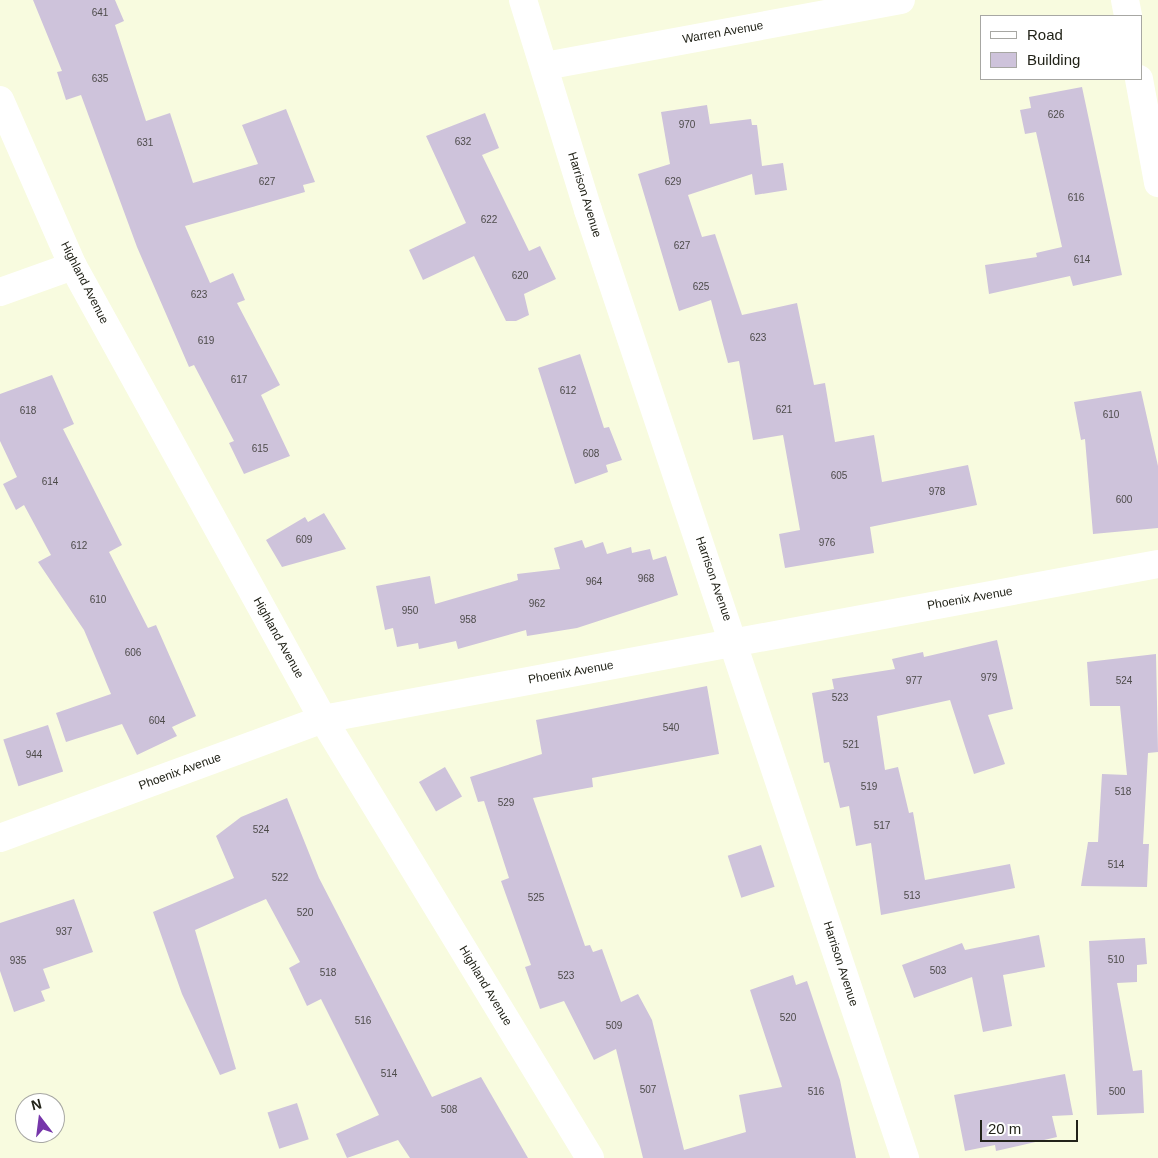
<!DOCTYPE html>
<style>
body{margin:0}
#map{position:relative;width:1158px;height:1158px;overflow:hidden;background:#f8fbdf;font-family:Arial,sans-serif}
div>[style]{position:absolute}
.building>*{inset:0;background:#cec3db;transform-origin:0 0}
.street>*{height:28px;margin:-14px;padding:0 14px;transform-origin:14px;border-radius:14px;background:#fff}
.secondary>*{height:28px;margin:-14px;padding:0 14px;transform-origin:14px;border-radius:14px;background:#fff}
span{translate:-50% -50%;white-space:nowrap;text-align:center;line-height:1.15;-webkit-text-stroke:4px #fff;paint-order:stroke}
.number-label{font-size:10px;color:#4d4b4a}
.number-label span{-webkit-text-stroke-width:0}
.street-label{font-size:12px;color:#222319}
.legend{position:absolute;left:980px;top:15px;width:162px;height:65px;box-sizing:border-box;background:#fff;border:1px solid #a7a7a3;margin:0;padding:6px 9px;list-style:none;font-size:15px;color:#222319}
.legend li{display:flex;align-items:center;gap:10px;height:25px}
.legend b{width:25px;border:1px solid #a7a7a3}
.north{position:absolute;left:15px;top:1093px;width:50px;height:50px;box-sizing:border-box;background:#fff;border:1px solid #a7a7a3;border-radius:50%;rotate:345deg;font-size:14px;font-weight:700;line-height:20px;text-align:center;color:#222319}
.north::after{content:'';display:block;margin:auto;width:18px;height:22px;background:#7636aa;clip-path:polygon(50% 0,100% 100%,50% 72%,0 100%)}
.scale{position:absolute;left:980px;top:1120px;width:98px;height:22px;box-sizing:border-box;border:2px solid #222319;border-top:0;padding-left:6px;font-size:15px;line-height:18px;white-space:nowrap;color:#222319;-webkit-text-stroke:4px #fff;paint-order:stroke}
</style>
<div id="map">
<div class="building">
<div style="clip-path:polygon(33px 0,115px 0,124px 21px,115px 25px,146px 121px,170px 113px,193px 183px,258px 164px,242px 125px,286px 109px,315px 182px,303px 185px,305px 192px,185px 226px,210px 283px,233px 273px,245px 300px,237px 303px,280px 385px,261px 395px,290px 456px,244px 474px,229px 443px,234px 441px,194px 365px,189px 367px,137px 247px,81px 95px,66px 100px,57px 72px,62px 71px)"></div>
<div style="clip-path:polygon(1082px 87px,1122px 275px,1073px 286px,1070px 276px,989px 294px,985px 265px,1037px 257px,1036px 253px,1062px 247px,1036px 132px,1025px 134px,1020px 110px,1031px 108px,1029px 97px)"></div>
<div style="clip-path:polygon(707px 105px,710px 124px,751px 119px,752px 125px,757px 125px,762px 166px,783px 163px,787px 190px,755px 195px,752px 174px,688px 195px,702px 237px,715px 234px,742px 315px,797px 303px,814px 385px,825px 383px,835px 442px,874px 435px,882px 482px,968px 465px,977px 505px,870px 527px,874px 553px,785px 568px,779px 534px,800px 530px,783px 435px,753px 440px,739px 361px,728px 363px,711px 300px,679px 311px,638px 174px,670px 164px,661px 112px)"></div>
<div style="clip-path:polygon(485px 113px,499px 148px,482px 155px,529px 251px,540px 246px,556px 279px,524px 294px,529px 315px,516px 321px,506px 321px,474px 256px,423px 280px,409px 250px,466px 223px,426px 136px)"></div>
<div style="clip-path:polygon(580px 354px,604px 428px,609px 427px,622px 460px,606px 465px,608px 472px,575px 484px,538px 368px)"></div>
<div style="clip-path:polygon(52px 375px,74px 424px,63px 429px,122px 545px,109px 552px,148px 628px,156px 625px,196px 716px,172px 727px,177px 736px,137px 755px,122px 724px,66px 742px,56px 713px,111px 694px,84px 630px,38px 562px,51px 555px,24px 505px,16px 510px,3px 484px,17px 477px,0 441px,0 394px)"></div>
<div style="clip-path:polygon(1141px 391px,1158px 466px,1158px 528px,1093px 534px,1085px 439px,1081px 440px,1074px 402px)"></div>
<div style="clip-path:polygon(324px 513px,346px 549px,282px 567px,266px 540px,305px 517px,308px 522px)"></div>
<div style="clip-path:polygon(582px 540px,585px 548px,603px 542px,607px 554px,631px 547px,632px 553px,650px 549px,653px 560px,666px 556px,678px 595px,577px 628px,527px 636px,526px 630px,458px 649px,456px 641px,419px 649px,418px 643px,397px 647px,393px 628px,385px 630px,376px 586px,430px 576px,435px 604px,518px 580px,517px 574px,560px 569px,554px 548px)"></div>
<div style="clip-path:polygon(997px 640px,1013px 709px,988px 715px,1005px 764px,974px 774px,950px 700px,877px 716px,885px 770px,898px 767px,909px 813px,913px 812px,925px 880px,1010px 864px,1015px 888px,881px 915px,871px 843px,856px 846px,849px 806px,840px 808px,829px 762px,824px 763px,812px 693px,834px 689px,832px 679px,895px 669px,892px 659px,923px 652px,924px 657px)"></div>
<div style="clip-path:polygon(1156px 654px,1158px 752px,1148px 753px,1143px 844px,1149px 844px,1147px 887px,1081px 886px,1088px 842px,1098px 842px,1102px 774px,1127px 775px,1120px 706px,1090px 706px,1087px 662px)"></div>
<div style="clip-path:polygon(707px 686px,719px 754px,592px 778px,593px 787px,533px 798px,585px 946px,590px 945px,593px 952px,602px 949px,621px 1002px,638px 994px,652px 1020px,684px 1150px,746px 1132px,739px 1095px,782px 1087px,750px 990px,793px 975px,796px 985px,807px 981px,840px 1080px,856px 1158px,643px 1158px,616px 1049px,594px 1060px,564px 1001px,540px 1009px,525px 967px,531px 965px,501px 881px,509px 878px,484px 801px,478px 802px,470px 777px,542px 754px,536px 720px)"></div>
<div style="left:48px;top:725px;width:49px;height:47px;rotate:72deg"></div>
<div style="left:445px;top:767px;width:34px;height:30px;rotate:60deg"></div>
<div style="clip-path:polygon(287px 798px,319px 878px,432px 1097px,481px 1077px,528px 1158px,410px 1158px,398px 1140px,347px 1158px,336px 1134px,379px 1115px,321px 999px,307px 1006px,289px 968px,300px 962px,266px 899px,195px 930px,236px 1069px,220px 1075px,182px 994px,153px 912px,234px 878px,216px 836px,241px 817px)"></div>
<div style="left:761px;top:845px;width:44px;height:35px;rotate:72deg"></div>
<div style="clip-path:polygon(74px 899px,93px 952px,43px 969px,50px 988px,41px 991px,45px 1001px,14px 1012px,0 971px,0 923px)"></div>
<div style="clip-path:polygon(1039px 935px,1045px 967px,1003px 975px,1012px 1026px,983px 1032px,972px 977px,914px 998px,902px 965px,962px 943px,965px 950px)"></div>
<div style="clip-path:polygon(1145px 938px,1147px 964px,1137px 965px,1137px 982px,1117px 983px,1133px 1071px,1142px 1070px,1144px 1113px,1097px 1115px,1089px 941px)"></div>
<div style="clip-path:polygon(1065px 1074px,1073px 1115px,1052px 1116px,1057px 1137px,996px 1151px,995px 1145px,965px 1151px,954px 1095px)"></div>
<div style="left:297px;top:1103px;width:38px;height:31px;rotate:72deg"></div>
</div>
<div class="street">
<div style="left:523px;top:0;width:220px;rotate:72.8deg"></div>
<div style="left:588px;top:210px;width:1000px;rotate:71.51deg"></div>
<div style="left:545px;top:66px;width:362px;rotate:-10.5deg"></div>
<div style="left:0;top:292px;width:77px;rotate:-19.6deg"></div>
<div style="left:0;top:838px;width:344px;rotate:-20.2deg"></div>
<div style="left:323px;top:719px;width:849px;rotate:-10.52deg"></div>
</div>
<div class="secondary">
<div style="left:1125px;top:0;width:16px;rotate:79deg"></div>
<div style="left:1139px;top:79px;width:106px;rotate:79.6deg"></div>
<div style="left:0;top:100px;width:181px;rotate:66.3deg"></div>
<div style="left:73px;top:266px;width:517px;rotate:61.11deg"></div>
<div style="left:323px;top:719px;width:514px;rotate:58.69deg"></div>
</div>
<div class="number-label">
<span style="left:100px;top:13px">641</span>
<span style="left:100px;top:79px">635</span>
<span style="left:1056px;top:115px">626</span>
<span style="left:687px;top:125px">970</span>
<span style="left:463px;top:142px">632</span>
<span style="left:145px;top:143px">631</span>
<span style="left:267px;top:182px">627</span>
<span style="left:673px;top:182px">629</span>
<span style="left:1076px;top:198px">616</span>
<span style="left:489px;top:220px">622</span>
<span style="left:682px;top:246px">627</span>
<span style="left:1082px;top:260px">614</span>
<span style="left:520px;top:276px">620</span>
<span style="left:701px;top:287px">625</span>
<span style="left:199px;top:295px">623</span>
<span style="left:758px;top:338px">623</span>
<span style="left:206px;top:341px">619</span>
<span style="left:239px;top:380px">617</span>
<span style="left:568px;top:391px">612</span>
<span style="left:784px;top:410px">621</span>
<span style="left:28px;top:411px">618</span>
<span style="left:1111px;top:415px">610</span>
<span style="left:260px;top:449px">615</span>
<span style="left:591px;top:454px">608</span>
<span style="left:839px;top:476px">605</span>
<span style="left:50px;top:482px">614</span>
<span style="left:937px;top:492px">978</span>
<span style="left:1124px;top:500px">600</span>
<span style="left:304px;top:540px">609</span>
<span style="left:827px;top:543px">976</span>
<span style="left:79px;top:546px">612</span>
<span style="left:646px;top:579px">968</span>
<span style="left:594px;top:582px">964</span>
<span style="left:98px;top:600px">610</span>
<span style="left:537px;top:604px">962</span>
<span style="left:410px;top:611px">950</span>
<span style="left:468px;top:620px">958</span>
<span style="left:133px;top:653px">606</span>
<span style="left:989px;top:678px">979</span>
<span style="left:914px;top:681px">977</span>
<span style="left:1124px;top:681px">524</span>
<span style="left:840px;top:698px">523</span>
<span style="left:157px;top:721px">604</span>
<span style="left:671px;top:728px">540</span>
<span style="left:851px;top:745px">521</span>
<span style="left:34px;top:755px">944</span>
<span style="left:869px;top:787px">519</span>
<span style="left:1123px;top:792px">518</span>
<span style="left:506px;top:803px">529</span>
<span style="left:882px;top:826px">517</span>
<span style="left:261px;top:830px">524</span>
<span style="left:1116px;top:865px">514</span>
<span style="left:280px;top:878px">522</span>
<span style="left:912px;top:896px">513</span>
<span style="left:536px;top:898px">525</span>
<span style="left:305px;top:913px">520</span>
<span style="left:64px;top:932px">937</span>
<span style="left:1116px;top:960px">510</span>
<span style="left:18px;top:961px">935</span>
<span style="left:938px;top:971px">503</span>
<span style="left:328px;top:973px">518</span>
<span style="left:566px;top:976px">523</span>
<span style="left:788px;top:1018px">520</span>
<span style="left:363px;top:1021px">516</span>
<span style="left:614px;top:1026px">509</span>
<span style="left:389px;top:1074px">514</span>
<span style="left:648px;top:1090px">507</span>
<span style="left:816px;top:1092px">516</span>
<span style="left:1117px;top:1092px">500</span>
<span style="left:449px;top:1110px">508</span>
</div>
<div class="street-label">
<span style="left:723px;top:33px;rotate:-10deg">Warren Avenue</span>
<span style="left:584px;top:195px;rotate:73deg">Harrison Avenue</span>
<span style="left:84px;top:283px;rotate:63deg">Highland Avenue</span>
<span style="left:713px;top:579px;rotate:71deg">Harrison Avenue</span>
<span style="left:970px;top:599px;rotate:-10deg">Phoenix Avenue</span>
<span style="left:278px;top:638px;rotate:61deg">Highland Avenue</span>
<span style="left:571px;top:673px;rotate:-10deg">Phoenix Avenue</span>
<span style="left:180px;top:772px;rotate:-20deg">Phoenix Avenue</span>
<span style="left:840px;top:964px;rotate:72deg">Harrison Avenue</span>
<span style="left:485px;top:986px;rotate:59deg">Highland Avenue</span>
</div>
<ul class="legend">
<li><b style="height:6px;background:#fff"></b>Road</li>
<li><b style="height:14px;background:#cec3db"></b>Building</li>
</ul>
<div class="north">N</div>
<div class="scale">20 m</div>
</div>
